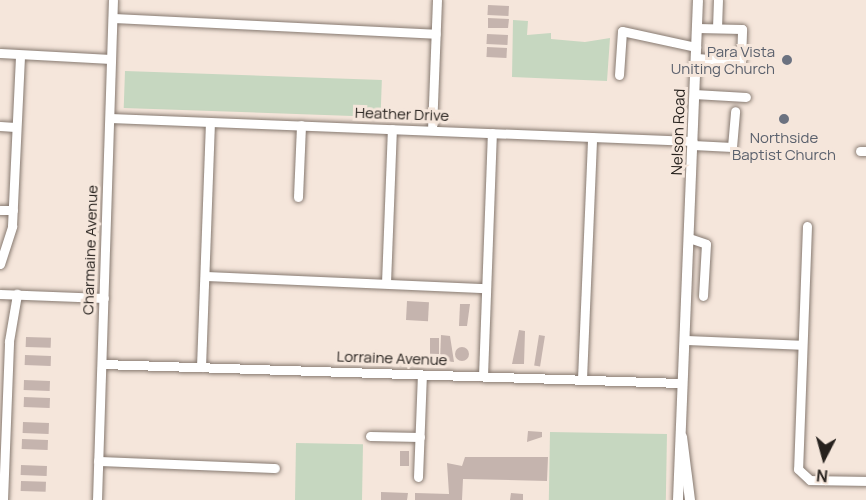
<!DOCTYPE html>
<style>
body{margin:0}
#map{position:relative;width:866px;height:500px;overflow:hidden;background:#f5e6db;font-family:Manrope,sans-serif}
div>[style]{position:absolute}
.green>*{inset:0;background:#c6d7c0;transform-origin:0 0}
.building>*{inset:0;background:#c5b4ae;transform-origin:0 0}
.round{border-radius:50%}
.roads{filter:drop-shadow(0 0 2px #867970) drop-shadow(0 0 2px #867970)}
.minor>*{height:9px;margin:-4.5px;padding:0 4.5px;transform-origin:4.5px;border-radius:4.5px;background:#fff}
.major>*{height:10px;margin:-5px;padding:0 5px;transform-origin:5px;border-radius:5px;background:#fff}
.dots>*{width:16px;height:16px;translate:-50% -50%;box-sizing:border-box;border:3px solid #f5e6db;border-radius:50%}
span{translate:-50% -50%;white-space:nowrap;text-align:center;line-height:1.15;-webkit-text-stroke:6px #f5e6db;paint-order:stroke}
.worship-label{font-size:15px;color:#5b616d}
.right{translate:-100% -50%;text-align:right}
.street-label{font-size:15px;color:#27221e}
.north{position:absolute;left:794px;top:428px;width:60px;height:60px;-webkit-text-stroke:4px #f5e6db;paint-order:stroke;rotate:186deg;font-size:16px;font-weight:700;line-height:24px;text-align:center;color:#27221e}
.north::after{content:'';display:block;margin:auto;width:21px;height:27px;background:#27221e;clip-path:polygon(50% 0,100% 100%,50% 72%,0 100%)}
</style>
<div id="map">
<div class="green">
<div style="clip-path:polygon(513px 20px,528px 21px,527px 35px,551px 33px,551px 39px,585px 42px,610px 38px,607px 81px,512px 77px)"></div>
<div style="left:125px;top:71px;width:257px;height:37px;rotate:2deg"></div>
<div style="left:550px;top:432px;width:117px;height:68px;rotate:1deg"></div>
<div style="left:296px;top:443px;width:67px;height:57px;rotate:1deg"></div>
</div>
<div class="building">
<div style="left:488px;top:5px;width:21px;height:10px;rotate:3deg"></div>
<div style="clip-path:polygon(488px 18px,509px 19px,508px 28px,488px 28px)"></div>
<div style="left:487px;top:34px;width:21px;height:10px;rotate:3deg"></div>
<div style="left:487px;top:47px;width:20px;height:10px;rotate:3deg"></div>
<div style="left:407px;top:301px;width:22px;height:19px;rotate:3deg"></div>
<div style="clip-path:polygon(460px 304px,470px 304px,467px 326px,459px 326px)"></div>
<div style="clip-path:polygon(519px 330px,525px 331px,524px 364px,512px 364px)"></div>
<div style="clip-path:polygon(441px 335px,450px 336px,454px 362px,440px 361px)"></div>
<div style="left:539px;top:335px;width:6px;height:31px;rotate:9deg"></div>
<div style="left:26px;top:337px;width:25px;height:10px;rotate:2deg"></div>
<div style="left:430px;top:338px;width:9px;height:23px"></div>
<div class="round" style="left:455px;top:347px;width:14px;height:14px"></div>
<div style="left:25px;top:355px;width:26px;height:10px;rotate:2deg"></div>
<div style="left:24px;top:380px;width:26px;height:10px;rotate:2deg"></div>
<div style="left:24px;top:397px;width:26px;height:10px;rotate:2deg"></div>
<div style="left:23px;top:422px;width:26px;height:11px;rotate:2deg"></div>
<div style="clip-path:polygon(528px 431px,542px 432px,542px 437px,527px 442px)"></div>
<div style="left:22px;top:439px;width:26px;height:10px;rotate:2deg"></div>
<div style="left:400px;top:451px;width:9px;height:15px"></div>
<div style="clip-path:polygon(465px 457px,548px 457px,547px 481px,463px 479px,462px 500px,415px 500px,415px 493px,449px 494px,447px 463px,462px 466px)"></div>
<div style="left:21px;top:465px;width:26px;height:10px;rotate:2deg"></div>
<div style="left:21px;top:481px;width:25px;height:10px;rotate:2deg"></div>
<div style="clip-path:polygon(381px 492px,408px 493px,407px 500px,381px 500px)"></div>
<div style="clip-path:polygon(511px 493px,523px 494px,523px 500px,510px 500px)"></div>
</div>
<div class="roads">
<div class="minor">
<div style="left:113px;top:18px;width:323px;rotate:2.8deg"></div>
<div style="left:717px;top:28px;width:28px;rotate:-88deg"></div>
<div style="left:0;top:53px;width:111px;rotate:3.1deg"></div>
<div style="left:696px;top:58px;width:45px;rotate:3.8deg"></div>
<div style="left:741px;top:61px;width:32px;rotate:-88deg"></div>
<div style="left:742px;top:29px;width:45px;rotate:-178.7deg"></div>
<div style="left:619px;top:75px;width:44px;rotate:-86.1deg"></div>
<div style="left:622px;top:31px;width:76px;rotate:12.2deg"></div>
<div style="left:694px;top:94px;width:52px;rotate:3.3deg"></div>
<div style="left:110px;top:118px;width:583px;rotate:2.26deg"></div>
<div style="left:0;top:126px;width:15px;rotate:4deg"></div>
<div style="left:432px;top:130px;width:130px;rotate:-87.8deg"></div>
<div style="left:693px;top:145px;width:39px;rotate:3deg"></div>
<div style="left:732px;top:147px;width:36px;rotate:-85deg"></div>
<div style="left:860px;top:151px;width:6px"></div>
<div style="left:298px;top:197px;width:72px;rotate:-87.6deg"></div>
<div style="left:0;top:210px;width:13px"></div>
<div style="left:807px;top:226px;width:243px;rotate:92.1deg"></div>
<div style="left:798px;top:469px;width:16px;rotate:43deg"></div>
<div style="left:810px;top:480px;width:56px;rotate:1deg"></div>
<div style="left:689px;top:238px;width:18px;rotate:19deg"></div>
<div style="left:706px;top:244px;width:52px;rotate:93.3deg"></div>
<div style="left:0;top:264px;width:40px;rotate:-72deg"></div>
<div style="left:12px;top:226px;width:171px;rotate:-87.3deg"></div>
<div style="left:206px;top:276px;width:280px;rotate:2.5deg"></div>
<div style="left:386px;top:283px;width:154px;rotate:-87.8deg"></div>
<div style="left:0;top:294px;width:104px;rotate:2.2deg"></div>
<div style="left:685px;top:340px;width:117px;rotate:2.4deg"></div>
<div style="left:102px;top:364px;width:580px;rotate:1.88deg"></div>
<div style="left:201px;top:367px;width:245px;rotate:-87.9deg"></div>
<div style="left:483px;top:376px;width:243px;rotate:-87.9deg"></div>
<div style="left:582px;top:379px;width:242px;rotate:-87.6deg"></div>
<div style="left:370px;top:436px;width:50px;rotate:1.1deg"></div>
<div style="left:98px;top:461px;width:177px;rotate:2.3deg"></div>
<div style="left:418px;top:477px;width:102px;rotate:-87.8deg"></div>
<div style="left:3px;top:500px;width:159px;rotate:-87.8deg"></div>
<div style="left:9px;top:341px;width:48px;rotate:-80.3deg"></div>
<div style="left:97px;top:500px;width:500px;rotate:-88.17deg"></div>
</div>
<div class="major">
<div style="left:682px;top:437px;width:64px;rotate:82.8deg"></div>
<div style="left:678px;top:500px;width:500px;rotate:-87.71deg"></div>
</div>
</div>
<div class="dots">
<div style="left:787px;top:60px;background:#6b7280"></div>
<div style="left:784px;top:119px;background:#6b7280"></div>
</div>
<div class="worship-label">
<span class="right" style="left:775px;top:60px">Para Vista<br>Uniting Church</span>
<span style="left:784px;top:146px">Northside<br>Baptist Church</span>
</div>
<div class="street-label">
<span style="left:402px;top:114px;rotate:2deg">Heather Drive</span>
<span style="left:678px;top:132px;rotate:-88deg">Nelson Road</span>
<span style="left:90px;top:250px;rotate:-88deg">Charmaine Avenue</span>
<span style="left:392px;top:358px;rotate:2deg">Lorraine Avenue</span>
</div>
<div class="north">N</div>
</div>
